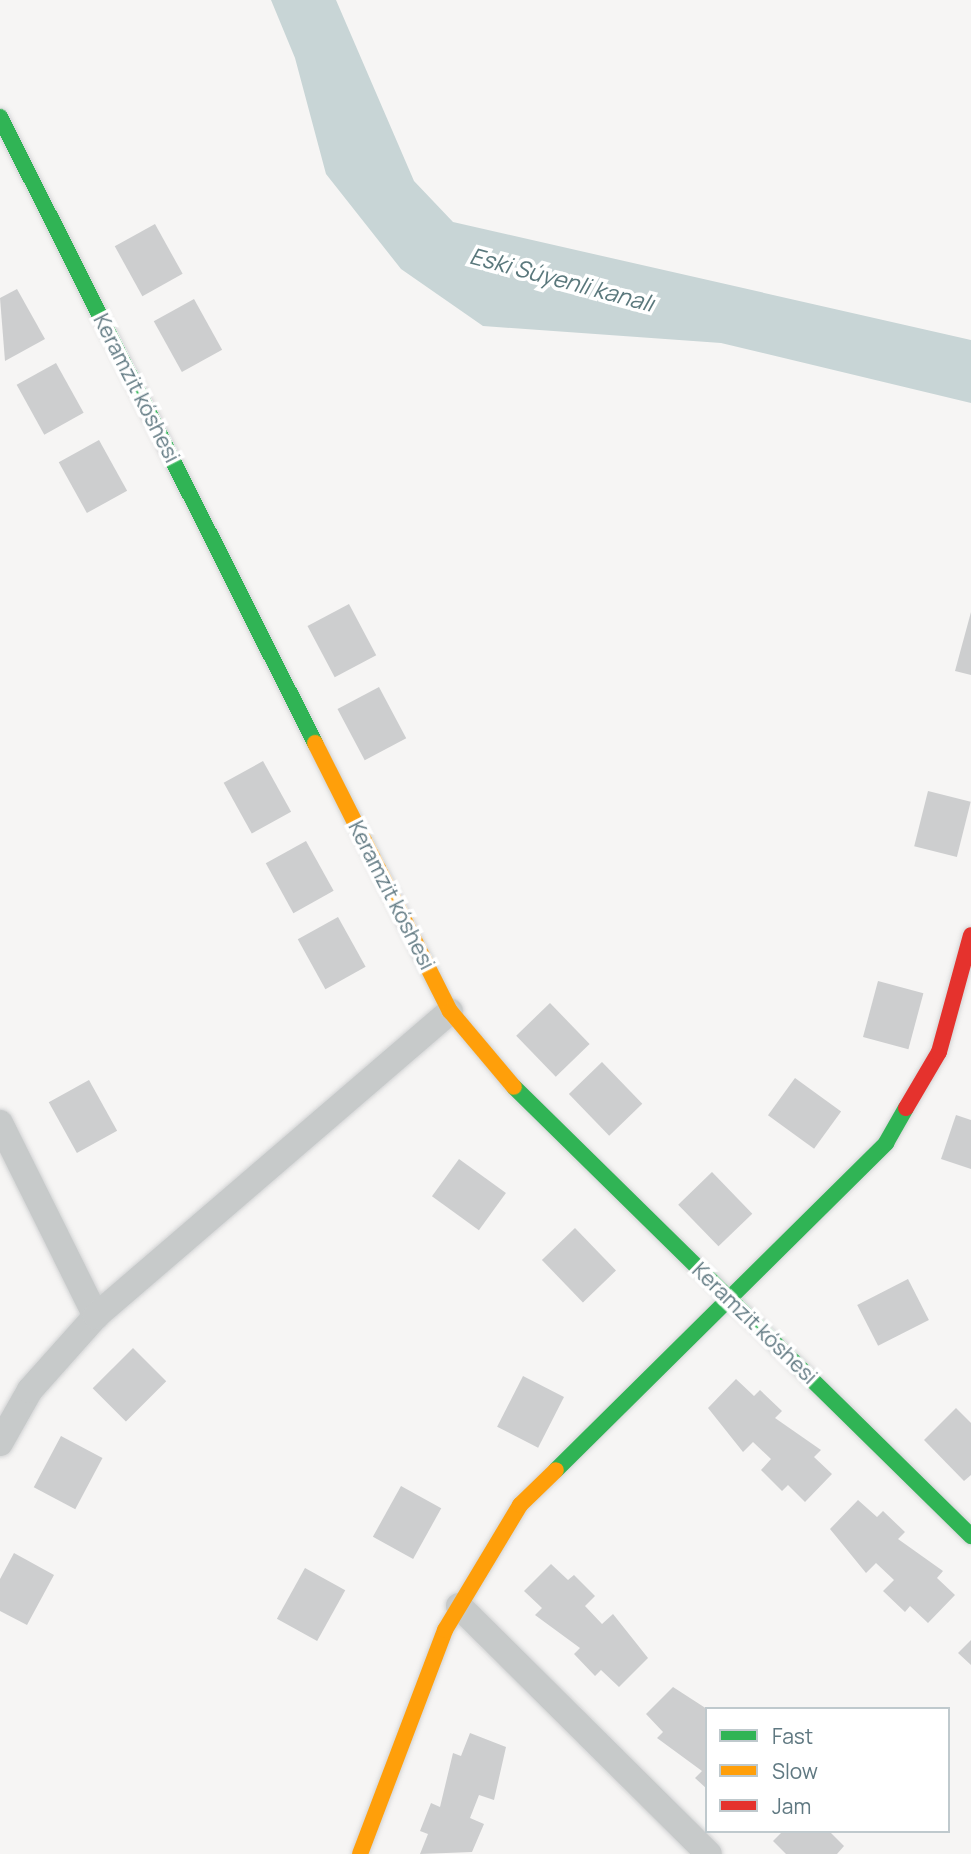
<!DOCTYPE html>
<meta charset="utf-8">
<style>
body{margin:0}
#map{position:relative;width:971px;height:1854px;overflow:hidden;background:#f6f5f4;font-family:Manrope,sans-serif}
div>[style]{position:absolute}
.water>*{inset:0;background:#c8d5d6}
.building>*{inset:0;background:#cdcecf;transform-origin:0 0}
.roads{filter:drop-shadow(0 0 2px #d2d3d4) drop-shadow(0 0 2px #d2d3d4)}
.street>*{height:26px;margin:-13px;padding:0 13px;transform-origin:13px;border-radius:13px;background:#c7caca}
.fast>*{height:16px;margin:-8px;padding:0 8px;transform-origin:8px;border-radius:8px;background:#30b455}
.slow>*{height:16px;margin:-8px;padding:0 8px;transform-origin:8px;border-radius:8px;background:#ff9f0a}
.jam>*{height:16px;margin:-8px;padding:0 8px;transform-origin:8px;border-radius:8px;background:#e5322d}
span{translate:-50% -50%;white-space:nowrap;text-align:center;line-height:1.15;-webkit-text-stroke:7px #fff;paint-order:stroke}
.street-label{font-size:21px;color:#5f7881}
.water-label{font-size:23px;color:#5a787c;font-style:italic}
.legend{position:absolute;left:705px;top:1707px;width:245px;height:126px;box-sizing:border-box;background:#fff;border:2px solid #bfc9cd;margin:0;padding:9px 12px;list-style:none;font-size:21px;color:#5f7881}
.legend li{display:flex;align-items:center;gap:14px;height:35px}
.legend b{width:35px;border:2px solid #bfc9cd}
</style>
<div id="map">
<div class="water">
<div style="clip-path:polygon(271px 0,336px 0,414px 181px,453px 222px,971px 340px,971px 403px,721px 343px,483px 326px,401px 269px,326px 174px,295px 58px)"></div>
</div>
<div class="building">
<div style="left:155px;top:224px;width:57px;height:46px;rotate:61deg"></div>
<div style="clip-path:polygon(17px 289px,45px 339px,5px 361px,0 298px)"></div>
<div style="left:194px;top:299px;width:58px;height:46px;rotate:61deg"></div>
<div style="left:56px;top:363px;width:57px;height:45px;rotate:61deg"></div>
<div style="left:99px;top:440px;width:58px;height:46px;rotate:61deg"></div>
<div style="left:349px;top:604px;width:58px;height:47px;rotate:62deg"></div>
<div style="clip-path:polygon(971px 612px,971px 675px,955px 671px)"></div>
<div style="left:379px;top:687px;width:58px;height:47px;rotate:62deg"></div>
<div style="left:263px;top:761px;width:58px;height:45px;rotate:61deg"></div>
<div style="left:928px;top:791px;width:44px;height:57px;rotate:14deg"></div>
<div style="left:306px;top:841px;width:57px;height:46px;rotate:61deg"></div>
<div style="left:338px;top:917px;width:57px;height:46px;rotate:61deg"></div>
<div style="left:878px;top:981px;width:47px;height:58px;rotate:15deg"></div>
<div style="left:550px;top:1003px;width:57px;height:47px;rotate:46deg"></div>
<div style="left:602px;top:1062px;width:58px;height:46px;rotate:46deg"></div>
<div style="left:795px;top:1078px;width:57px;height:46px;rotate:36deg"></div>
<div style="left:89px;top:1080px;width:58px;height:46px;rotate:61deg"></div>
<div style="clip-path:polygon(956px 1115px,971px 1120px,971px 1169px,941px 1159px)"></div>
<div style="left:459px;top:1159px;width:58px;height:46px;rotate:36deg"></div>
<div style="left:712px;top:1172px;width:58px;height:47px;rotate:46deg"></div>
<div style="left:575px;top:1228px;width:59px;height:46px;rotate:46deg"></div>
<div style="left:908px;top:1279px;width:46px;height:57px;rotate:63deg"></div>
<div style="left:133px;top:1348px;width:47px;height:57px;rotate:45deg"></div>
<div style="left:523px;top:1376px;width:46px;height:57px;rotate:27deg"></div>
<div style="clip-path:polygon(736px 1379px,754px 1396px,760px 1390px,782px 1411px,775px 1418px,821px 1450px,814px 1457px,832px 1474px,805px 1502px,788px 1485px,782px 1491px,761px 1470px,771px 1459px,753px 1442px,743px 1452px,708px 1408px)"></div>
<div style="clip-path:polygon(956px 1408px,971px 1423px,971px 1475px,964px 1481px,924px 1440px)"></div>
<div style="left:61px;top:1436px;width:47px;height:58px;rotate:28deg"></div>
<div style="left:401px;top:1486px;width:46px;height:58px;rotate:29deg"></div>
<div style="clip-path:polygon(858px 1500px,877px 1517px,883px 1511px,905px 1532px,898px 1539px,943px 1571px,937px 1578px,955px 1595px,928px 1623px,910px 1606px,905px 1612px,883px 1591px,894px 1580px,876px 1563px,866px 1573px,830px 1529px)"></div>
<div style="clip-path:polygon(14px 1553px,54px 1575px,27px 1625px,0 1611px,0 1579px)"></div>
<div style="clip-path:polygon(551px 1564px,568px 1580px,574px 1575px,595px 1596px,585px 1606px,602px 1624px,613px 1614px,648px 1658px,619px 1687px,601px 1670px,595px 1676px,574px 1654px,580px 1648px,535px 1615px,542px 1608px,524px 1591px)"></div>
<div style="left:305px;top:1568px;width:46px;height:58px;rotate:29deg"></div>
<div style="clip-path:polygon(971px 1640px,971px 1665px,958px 1653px)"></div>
<div style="clip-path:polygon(673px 1687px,707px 1709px,707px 1789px,695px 1778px,702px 1771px,657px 1738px,663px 1732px,646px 1714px)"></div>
<div style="clip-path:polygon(470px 1733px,506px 1747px,494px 1800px,479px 1795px,470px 1818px,484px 1824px,472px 1852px,420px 1854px,428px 1834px,420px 1831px,431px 1803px,440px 1807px,453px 1753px,461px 1756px)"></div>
<div style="clip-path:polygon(783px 1831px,829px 1831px,844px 1846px,837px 1854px,786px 1854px,773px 1841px)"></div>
</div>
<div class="roads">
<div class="street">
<div style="left:0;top:1123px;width:216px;rotate:63.6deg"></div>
<div style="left:0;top:1443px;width:61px;rotate:-60.5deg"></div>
<div style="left:30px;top:1390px;width:99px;rotate:-48.3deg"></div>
<div style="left:96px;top:1316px;width:467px;rotate:-40.7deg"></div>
<div style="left:459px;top:1606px;width:352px;rotate:44.8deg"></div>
</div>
<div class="fast">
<div style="left:0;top:117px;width:701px;rotate:63.29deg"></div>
<div style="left:514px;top:1087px;width:641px;rotate:44.49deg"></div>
<div style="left:556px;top:1470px;width:465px;rotate:-44.7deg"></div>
<div style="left:886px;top:1143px;width:40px;rotate:-60.3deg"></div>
</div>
<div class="slow">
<div style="left:315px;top:743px;width:300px;rotate:63.3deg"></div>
<div style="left:450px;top:1011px;width:99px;rotate:49.9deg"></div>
<div style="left:360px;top:1854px;width:240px;rotate:-69.2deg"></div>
<div style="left:445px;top:1630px;width:146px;rotate:-59deg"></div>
<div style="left:520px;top:1505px;width:50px;rotate:-44.2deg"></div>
</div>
<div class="jam">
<div style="left:906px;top:1108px;width:65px;rotate:-59.5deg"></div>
<div style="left:939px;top:1052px;width:121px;rotate:-74.7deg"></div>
</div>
</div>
<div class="street-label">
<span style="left:137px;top:388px;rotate:63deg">Keramzit kóshesi</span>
<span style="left:392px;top:895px;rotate:63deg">Keramzit kóshesi</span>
<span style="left:755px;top:1323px;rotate:44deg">Keramzit kóshesi</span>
</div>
<div class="water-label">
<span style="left:562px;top:279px;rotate:15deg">Eski Súyenli kanalı</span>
</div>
<ul class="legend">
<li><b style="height:9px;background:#30b455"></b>Fast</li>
<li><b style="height:9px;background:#ff9f0a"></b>Slow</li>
<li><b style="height:9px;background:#e5322d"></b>Jam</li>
</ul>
</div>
